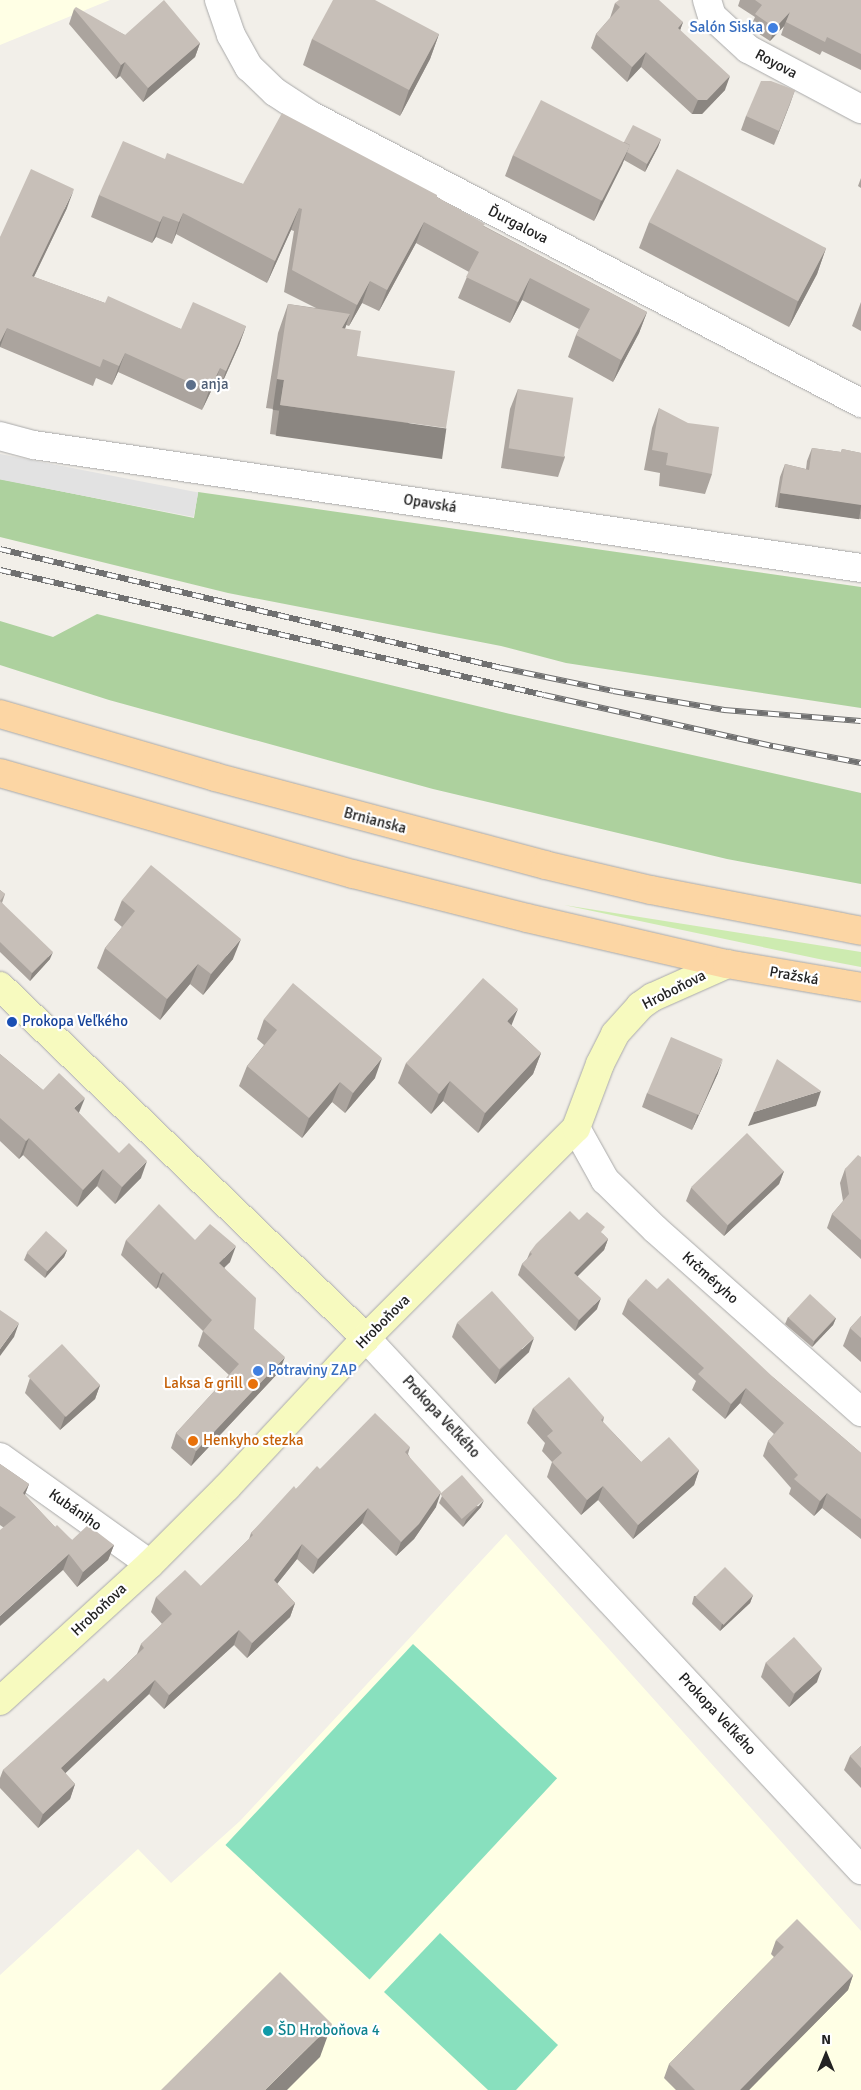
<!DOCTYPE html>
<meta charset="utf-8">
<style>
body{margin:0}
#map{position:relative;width:861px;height:2090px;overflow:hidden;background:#f2efe9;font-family:Signika,sans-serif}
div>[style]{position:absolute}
.education>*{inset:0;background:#ffffe5}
.grass>*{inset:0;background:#cdebb0}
.forest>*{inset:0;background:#add19e}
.pitch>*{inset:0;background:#88e0be;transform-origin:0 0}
.parking>*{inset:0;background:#e2e2e2;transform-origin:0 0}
.roads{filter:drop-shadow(0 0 1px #a9a9a9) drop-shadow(0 0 1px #a9a9a9)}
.street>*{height:28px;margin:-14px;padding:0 14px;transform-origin:14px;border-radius:14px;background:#fff}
.secondary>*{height:28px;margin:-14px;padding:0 14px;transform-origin:14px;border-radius:14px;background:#f7fabf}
.primary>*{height:28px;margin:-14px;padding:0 14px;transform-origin:14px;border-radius:14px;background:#fcd6a4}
.rail>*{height:5.5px;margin-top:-2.75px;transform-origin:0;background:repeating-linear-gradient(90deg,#fff 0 11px,#707070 0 22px);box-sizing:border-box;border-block:1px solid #707070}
.wall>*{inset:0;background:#aba49e}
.shaded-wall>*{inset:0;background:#8b8681;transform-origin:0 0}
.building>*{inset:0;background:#c7bfb8;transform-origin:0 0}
.dots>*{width:14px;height:14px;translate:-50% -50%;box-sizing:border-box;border:2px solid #fff;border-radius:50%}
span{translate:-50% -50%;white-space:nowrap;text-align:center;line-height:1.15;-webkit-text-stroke:4.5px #fff;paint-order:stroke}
.shop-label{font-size:15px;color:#366cbe}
.right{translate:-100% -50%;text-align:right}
.left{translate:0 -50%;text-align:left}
.street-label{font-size:15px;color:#222}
.service-label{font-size:15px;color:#4e5e75}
.transit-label{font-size:15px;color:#164399}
.food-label{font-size:15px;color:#c56008}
.culture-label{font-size:15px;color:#0d838f}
.north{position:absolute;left:801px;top:2030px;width:50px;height:50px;-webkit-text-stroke:4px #fff;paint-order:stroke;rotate:0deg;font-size:14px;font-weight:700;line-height:20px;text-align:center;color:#222}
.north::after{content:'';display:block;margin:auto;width:18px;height:22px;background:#222;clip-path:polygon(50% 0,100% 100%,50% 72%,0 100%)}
</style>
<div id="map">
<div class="education">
<div style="clip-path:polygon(0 0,110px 0,0 45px)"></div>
<div style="clip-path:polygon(506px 1534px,861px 1931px,861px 2090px,0 2090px,0 1975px,138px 1849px,171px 1883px,240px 1821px)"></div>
</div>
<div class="grass">
<div style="clip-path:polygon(564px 905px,861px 952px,861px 967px,819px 959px)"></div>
</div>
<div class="forest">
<div style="clip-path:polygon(0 479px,194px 518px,198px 492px,861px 587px,861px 708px,566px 663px,501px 646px,228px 593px,0 537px)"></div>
<div style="clip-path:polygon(97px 614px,506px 713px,861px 793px,861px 884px,727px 859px,433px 789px,109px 700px,0 665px,0 621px,53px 637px)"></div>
</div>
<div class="pitch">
<div style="left:413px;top:1644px;width:197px;height:275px;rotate:43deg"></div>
<div style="clip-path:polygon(440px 1933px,558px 2045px,516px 2090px,488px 2090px,384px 1992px)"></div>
</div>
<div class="parking">
<div style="left:0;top:454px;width:202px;height:25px;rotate:11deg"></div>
</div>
<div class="roads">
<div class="street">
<div style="left:219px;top:0;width:37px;rotate:71deg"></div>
<div style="left:231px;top:35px;width:37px;rotate:61deg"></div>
<div style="left:249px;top:67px;width:36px;rotate:44deg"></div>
<div style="left:275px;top:92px;width:42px;rotate:33.3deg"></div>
<div style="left:310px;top:115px;width:622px;rotate:27.6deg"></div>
<div style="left:707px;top:0;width:17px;rotate:73deg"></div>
<div style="left:712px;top:16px;width:49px;rotate:42.5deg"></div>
<div style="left:748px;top:49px;width:128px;rotate:28deg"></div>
<div style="left:0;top:436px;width:35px;rotate:15deg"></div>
<div style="left:34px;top:445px;width:836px;rotate:8.46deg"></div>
<div style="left:576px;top:1128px;width:60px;rotate:60.9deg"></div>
<div style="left:605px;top:1180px;width:70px;rotate:44.4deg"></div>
<div style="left:655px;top:1229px;width:276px;rotate:41.6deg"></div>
<div style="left:366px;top:1338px;width:727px;rotate:47.06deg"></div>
<div style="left:0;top:1457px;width:184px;rotate:35.5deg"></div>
</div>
<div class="secondary">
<div style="left:0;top:986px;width:508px;rotate:43.88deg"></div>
<div style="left:0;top:1701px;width:203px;rotate:-42.4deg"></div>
<div style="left:150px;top:1564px;width:109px;rotate:-45deg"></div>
<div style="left:227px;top:1487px;width:204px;rotate:-47deg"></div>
<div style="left:366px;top:1338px;width:297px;rotate:-45deg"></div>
<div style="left:576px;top:1128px;width:68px;rotate:-69.4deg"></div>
<div style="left:600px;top:1064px;width:34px;rotate:-63deg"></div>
<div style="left:615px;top:1034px;width:38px;rotate:-48deg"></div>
<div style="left:640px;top:1006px;width:16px;rotate:-35deg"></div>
<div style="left:653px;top:997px;width:81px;rotate:-24deg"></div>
</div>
<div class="primary">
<div style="left:0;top:714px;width:224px;rotate:16.3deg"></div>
<div style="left:215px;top:777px;width:342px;rotate:14.9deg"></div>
<div style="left:545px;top:865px;width:109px;rotate:13.3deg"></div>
<div style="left:651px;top:890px;width:214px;rotate:11deg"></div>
<div style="left:0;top:773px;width:367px;rotate:16deg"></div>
<div style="left:353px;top:874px;width:179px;rotate:14.2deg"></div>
<div style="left:527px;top:918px;width:205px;rotate:13deg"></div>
<div style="left:727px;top:964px;width:136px;rotate:9.7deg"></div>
</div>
</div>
<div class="rail">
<div style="left:0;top:549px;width:516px;rotate:13.34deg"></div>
<div style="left:502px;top:668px;width:113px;rotate:11.7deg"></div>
<div style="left:613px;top:691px;width:113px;rotate:9.7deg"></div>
<div style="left:724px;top:710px;width:137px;rotate:4.6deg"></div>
<div style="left:0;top:570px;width:558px;rotate:12.94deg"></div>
<div style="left:544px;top:695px;width:235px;rotate:12.6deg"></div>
<div style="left:773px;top:746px;width:90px;rotate:10.9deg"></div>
</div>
<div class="wall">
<div style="clip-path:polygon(740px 0,861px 0,861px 70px,822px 51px,820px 55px,781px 35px,784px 26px,770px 41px,750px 28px,755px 17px,738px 6px)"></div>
<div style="clip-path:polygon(615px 3px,683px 22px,680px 30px,725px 90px,702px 114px,692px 114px,641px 67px,627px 82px,591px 48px,596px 34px,610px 18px)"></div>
<div style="clip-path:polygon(74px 9px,125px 35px,200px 43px,195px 57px,143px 102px,120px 76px,116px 79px,69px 24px)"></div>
<div style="clip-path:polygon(439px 34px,430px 59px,400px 116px,303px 65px,312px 39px)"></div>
<div style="clip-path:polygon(795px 90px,774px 145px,741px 130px,746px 116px)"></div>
<div style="clip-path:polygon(661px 139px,658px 147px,645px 172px,624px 160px,622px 165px,594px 221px,505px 176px,513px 155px,624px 142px)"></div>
<div style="clip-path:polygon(165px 159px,243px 184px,437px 197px,484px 226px,647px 312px,639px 333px,613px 382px,568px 357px,576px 335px,579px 329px,522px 300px,510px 323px,458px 298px,469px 272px,416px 243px,379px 311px,362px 303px,349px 326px,346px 325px,345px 329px,357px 356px,435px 457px,270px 434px,273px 409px,266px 408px,278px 333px,288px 304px,316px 308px,284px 292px,294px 231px,291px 230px,267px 283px,176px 234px,172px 244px,156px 237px,152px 243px,91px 217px,99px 195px)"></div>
<div style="clip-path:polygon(861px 178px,861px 188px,858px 186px)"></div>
<div style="clip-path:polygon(67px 208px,34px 277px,105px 303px,181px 329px,246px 326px,239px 345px,219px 390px,213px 387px,202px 410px,118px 372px,112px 385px,96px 378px,93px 386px,0 347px,0 237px)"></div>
<div style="clip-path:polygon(649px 222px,826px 248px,817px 274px,789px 327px,639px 248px)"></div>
<div style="clip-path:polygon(861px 302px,861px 331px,852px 326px)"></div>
<div style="clip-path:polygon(518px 389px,565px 457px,558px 477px,501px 468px,510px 409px)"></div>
<div style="clip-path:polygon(659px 408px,712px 474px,705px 494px,659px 486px,660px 473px,644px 470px,652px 428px)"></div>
<div style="clip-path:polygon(812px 448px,841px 452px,842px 449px,861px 453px,861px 519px,775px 507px,780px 477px,785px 464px,806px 469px,807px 461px)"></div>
<div style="clip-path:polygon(0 890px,5px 894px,2px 903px,50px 959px,30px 981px,0 952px)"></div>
<div style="clip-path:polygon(122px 900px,233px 959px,203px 995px,190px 984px,160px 1020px,97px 968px,105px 948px,122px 927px,114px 920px)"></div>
<div style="clip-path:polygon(264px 1019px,375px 1078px,345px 1113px,332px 1102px,302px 1138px,239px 1086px,247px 1066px,264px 1045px,257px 1039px)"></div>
<div style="clip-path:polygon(512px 1026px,541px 1053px,533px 1074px,478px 1133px,443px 1101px,431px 1114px,398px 1083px,406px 1063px)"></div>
<div style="clip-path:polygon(0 1054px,43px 1090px,79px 1113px,141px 1178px,115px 1204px,97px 1186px,77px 1207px,23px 1155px,19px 1159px,0 1141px)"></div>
<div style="clip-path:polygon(718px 1073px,692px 1130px,642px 1107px,647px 1093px)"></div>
<div style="clip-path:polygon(861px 1157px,861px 1259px,827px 1228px,832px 1214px,843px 1201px,840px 1183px,845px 1169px)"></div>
<div style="clip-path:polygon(784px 1171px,779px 1184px,724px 1236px,686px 1201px,691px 1188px)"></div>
<div style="clip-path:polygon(579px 1220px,603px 1234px,608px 1239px,604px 1250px,577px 1276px,597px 1309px,575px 1331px,518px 1275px,522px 1264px,527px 1259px,530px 1252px)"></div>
<div style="clip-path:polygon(126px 1240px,195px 1240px,230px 1262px,224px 1267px,254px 1329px,279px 1372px,191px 1466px,171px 1448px,176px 1433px,229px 1375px,198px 1346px,203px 1331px,158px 1287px,156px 1289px,121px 1255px)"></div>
<div style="clip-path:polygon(67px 1250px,64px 1257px,45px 1278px,24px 1260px,27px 1253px)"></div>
<div style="clip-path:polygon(657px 1289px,774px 1378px,861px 1453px,861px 1539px,822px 1508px,814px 1516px,789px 1494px,791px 1488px,763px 1456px,768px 1441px,774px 1434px,740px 1403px,725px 1419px,692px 1390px,696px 1381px,622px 1314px,628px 1299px)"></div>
<div style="clip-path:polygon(861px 1316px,861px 1362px,843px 1346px,850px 1328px)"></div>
<div style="clip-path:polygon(788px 1317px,836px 1318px,833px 1325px,812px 1347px,785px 1324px)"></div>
<div style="clip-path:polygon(457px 1323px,529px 1352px,495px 1384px,452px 1337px)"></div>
<div style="clip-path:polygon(30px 1378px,100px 1385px,95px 1399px,60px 1430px,25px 1393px)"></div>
<div style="clip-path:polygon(533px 1408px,604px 1417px,603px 1422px,641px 1462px,699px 1470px,694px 1485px,633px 1539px,598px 1500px,581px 1515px,547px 1477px,552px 1462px,542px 1451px,545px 1443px,527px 1423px)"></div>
<div style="clip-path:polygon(410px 1447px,408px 1454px,436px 1507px,414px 1539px,396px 1556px,362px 1523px,313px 1574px,297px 1559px,277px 1584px,295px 1603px,290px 1617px,247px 1658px,234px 1645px,164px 1709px,149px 1694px,65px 1773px,75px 1784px,70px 1799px,38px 1828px,0 1788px,0 1778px,3px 1770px,108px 1682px,137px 1654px,141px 1644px,162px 1624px,151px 1612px,156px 1597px,201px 1586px,249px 1539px,251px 1533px,296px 1489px,320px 1469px)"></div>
<div style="clip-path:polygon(0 1464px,29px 1484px,25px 1495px,55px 1527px,72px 1540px,114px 1545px,108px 1560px,77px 1587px,63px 1570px,0 1525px)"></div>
<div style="clip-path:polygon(442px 1496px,481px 1507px,463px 1527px,439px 1503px)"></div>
<div style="clip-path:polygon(753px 1595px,750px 1603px,720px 1631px,692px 1604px,694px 1596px)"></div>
<div style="clip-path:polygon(766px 1662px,817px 1682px,789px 1707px,761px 1677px)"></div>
<div style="clip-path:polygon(861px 1746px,861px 1788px,844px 1770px,850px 1756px)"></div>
<div style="clip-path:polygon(776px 1940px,853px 1975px,848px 1990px,749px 2090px,676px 2090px,664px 2078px,669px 2064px,774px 1957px,771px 1954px)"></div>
</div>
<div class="shaded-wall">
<div style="clip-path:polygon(790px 12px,784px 26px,770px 41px,775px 28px)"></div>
<div style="clip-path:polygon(683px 22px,678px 36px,678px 28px)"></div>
<div style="clip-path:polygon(439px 34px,430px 59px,400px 116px,409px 90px)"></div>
<div style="clip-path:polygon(200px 43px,195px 57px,143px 102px,148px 88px)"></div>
<div style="clip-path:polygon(646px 52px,641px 67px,627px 82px,632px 67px)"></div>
<div style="clip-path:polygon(125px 62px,120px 76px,116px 79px,121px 65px)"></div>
<div style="clip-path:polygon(730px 76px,725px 90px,702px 114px,692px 114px,698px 100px)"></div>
<div style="clip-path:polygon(795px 90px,790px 104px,774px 145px,779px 131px)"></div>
<div style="clip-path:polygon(661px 139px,658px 147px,645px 172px,647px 164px)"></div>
<div style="clip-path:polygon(630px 145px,622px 165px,594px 221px,601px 201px)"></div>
<div style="clip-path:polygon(74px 189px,67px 208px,25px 295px,32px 276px)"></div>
<div style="clip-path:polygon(299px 208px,291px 230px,267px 283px,275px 261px)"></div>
<div style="clip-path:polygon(183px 213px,176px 234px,172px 244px,179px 222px)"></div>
<div style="clip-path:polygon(163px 216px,156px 237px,152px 243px,160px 222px)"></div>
<div style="clip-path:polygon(424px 222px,416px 243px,379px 311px,387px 290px)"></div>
<div style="clip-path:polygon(826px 248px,817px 274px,789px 327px,798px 301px)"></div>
<div style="clip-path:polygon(530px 278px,522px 300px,510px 323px,518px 302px)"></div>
<div style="clip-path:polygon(370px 281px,362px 303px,349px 326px,357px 305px)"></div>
<div style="clip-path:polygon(647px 312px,639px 333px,613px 382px,621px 360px)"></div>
<div style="clip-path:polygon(350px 314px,340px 343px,342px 328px)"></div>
<div style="clip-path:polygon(246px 326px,239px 345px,219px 390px,226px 371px)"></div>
<div style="clip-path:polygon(7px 328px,0 347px,0 342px)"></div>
<div style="clip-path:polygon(125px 353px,118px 372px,112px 385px,119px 366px)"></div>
<div style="clip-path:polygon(220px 368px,213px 387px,202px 410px,209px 391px)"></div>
<div style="left:277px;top:379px;width:7px;height:31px;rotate:8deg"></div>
<div style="left:280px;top:405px;width:168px;height:31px;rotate:8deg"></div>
<div style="left:780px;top:493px;width:82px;height:15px;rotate:8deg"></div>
<div style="clip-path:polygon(241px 939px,233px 959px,203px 995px,211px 974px)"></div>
<div style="clip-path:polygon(53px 952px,50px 959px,30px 981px,32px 973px)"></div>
<div style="clip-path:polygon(198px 964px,190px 984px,160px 1020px,167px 999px)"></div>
<div style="clip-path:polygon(518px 1009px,510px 1029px,507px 1021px)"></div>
<div style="clip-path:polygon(541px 1053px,533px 1074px,478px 1133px,485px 1113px)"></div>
<div style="clip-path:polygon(382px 1058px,375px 1078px,345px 1113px,353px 1093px)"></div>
<div style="clip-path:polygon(723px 1059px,718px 1073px,692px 1130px,697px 1116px)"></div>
<div style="clip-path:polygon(450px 1081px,443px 1101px,431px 1114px,439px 1094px)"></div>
<div style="clip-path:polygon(340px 1082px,332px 1102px,302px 1138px,309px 1118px)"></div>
<div style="clip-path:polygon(821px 1091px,816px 1106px,748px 1126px,754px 1112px)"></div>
<div style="clip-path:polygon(85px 1098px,78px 1115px,74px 1108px)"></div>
<div style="clip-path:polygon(29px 1138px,23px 1155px,19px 1159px,26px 1141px)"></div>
<div style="clip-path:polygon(147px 1161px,141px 1178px,115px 1204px,122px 1187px)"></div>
<div style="clip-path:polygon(103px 1169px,97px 1186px,77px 1207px,83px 1190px)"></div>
<div style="clip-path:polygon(784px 1171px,779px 1184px,724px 1236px,729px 1222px)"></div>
<div style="clip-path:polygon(608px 1239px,604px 1250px,570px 1284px,574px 1273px)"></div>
<div style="clip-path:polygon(236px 1246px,230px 1262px,214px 1278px,219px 1263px)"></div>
<div style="clip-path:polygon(67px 1250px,64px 1257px,45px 1278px,47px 1271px)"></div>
<div style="clip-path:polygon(163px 1272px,158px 1287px,156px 1289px,161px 1274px)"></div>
<div style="clip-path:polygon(601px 1298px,597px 1309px,575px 1331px,579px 1320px)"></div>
<div style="clip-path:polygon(836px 1318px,833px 1325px,812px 1347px,815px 1340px)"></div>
<div style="clip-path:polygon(19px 1323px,14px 1337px,0 1356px,0 1349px)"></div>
<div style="clip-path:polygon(534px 1338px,529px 1352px,495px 1384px,500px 1370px)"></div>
<div style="clip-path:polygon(285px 1357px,279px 1372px,191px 1466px,196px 1451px)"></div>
<div style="clip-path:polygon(100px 1385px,95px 1399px,60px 1430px,65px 1416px)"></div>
<div style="clip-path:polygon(746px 1388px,740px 1403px,725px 1419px,731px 1404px)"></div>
<div style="clip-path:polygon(699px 1470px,694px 1485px,633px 1539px,638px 1525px)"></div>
<div style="clip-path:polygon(29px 1484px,23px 1499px,23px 1493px)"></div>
<div style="clip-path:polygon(603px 1486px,598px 1500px,581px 1515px,587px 1500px)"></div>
<div style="clip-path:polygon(441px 1492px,436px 1507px,414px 1539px,396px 1556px,401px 1542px)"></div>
<div style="clip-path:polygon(827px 1493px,822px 1508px,814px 1516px,820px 1501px)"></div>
<div style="clip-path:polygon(484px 1500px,481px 1507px,463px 1527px,466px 1520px)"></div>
<div style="clip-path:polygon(368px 1508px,362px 1523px,313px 1574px,318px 1559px)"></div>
<div style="clip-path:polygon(302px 1544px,297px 1559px,268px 1595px,274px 1580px)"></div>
<div style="clip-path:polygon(114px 1545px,108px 1560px,77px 1587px,83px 1572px)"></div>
<div style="clip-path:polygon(69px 1554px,63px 1570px,0 1626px,0 1616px)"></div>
<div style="clip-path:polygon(753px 1595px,750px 1603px,720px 1631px,722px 1624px)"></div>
<div style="clip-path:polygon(295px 1603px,290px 1617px,247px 1658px,252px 1643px)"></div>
<div style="clip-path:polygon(239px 1630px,234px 1645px,164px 1709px,169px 1695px)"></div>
<div style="clip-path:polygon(822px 1668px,817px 1682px,789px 1707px,795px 1693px)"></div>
<div style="clip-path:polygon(155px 1680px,149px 1694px,55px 1783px,61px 1768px)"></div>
<div style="clip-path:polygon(75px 1784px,70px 1799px,38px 1828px,43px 1814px)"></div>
<div style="clip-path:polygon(853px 1975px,848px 1990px,749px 2090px,740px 2090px)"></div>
<div style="clip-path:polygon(332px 2024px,320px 2057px,287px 2090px,265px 2090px)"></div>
</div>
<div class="building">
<div style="clip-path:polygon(164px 0,200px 43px,148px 88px,125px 62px,121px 65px,74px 9px,76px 7px,125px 35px)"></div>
<div style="clip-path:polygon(333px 0,375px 0,439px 34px,409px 90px,312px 39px)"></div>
<div style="clip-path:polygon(619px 0,659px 0,683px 22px,678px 28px,730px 76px,707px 100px,698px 100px,646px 52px,632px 67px,596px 34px,620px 7px,615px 3px)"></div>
<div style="clip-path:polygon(755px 0,861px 0,861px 54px,827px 37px,825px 42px,786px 22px,790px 12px,775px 28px,755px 14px,762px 5px)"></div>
<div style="clip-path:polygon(761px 81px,771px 81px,795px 90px,779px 131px,746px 116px)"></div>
<div style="left:541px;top:100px;width:100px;height:62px;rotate:27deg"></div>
<div style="clip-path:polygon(282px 113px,437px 195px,437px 197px,485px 224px,483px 226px,647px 312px,621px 360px,576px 335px,590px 309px,530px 278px,518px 302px,466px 277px,479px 252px,424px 222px,387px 290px,370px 281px,357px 305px,292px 270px,302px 209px,299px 208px,275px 261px,183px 213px,179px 222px,163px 216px,160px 222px,99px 195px,123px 141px,165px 159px,167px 153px,243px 184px)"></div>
<div style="clip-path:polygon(633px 125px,661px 139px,647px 164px,627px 152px,630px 145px,624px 142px)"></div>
<div style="clip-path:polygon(31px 169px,74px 189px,32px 276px,105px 303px,108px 296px,181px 329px,193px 302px,246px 326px,226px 371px,220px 368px,209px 391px,125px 353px,119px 366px,103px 359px,100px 367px,7px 328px,0 342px,0 237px)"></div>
<div style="left:677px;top:169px;width:169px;height:60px;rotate:28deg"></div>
<div style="clip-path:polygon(288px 304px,350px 314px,342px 328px,361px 331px,357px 356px,455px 371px,446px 428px,280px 405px,284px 380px,277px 379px)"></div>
<div style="left:518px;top:389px;width:56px;height:60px;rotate:9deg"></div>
<div style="clip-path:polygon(659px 408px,688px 423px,719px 427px,712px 474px,666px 465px,668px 453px,652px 450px)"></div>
<div style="clip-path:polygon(812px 448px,841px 452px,842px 449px,861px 453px,861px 505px,780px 493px,785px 464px,809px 470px)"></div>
<div style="clip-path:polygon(151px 865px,241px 939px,211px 974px,198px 964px,167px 999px,105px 948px,135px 911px,122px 900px)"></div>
<div style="clip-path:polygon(0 890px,5px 894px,0 901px)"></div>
<div style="clip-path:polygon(0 901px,53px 952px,32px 973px,0 942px)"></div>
<div style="clip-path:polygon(483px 978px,518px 1009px,507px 1021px,541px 1053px,485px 1113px,450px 1081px,439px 1094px,406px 1063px)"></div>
<div style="clip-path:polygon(293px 983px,382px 1058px,353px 1093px,340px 1082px,309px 1118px,247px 1066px,277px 1030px,264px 1019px)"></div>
<div style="left:671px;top:1037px;width:56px;height:61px;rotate:23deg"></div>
<div style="clip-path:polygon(0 1054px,43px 1090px,59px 1073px,85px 1098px,74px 1108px,119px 1153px,129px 1143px,147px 1161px,122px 1187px,103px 1169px,83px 1190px,29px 1138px,26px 1141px,0 1118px)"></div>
<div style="clip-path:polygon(777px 1059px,821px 1091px,754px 1112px)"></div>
<div style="left:747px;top:1133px;width:53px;height:78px;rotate:46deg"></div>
<div style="clip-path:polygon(858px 1155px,861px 1157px,861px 1240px,832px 1214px,849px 1194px,845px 1169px)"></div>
<div style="clip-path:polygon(159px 1204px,195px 1240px,210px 1224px,236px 1246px,219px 1263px,256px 1298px,254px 1329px,285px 1357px,196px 1451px,176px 1433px,239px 1364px,203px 1331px,212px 1320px,163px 1272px,161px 1274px,126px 1240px)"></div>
<div style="clip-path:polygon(570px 1211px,579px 1220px,587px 1212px,605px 1227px,601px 1232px,608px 1239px,574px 1273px,601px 1298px,579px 1320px,522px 1264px,532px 1254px,530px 1252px,536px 1244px)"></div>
<div style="left:46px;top:1231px;width:28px;height:29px;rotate:42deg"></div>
<div style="clip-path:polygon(668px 1278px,774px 1378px,861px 1453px,861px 1519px,827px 1493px,820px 1501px,794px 1479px,798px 1475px,768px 1441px,784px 1423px,746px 1388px,731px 1404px,698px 1374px,704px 1368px,628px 1299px,646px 1279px,657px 1289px)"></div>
<div style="left:492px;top:1291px;width:63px;height:47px;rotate:48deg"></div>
<div style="left:810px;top:1294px;width:35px;height:32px;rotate:43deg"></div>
<div style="clip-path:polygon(0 1310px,19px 1323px,0 1349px)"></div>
<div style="clip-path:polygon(861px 1316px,861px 1338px,850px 1328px)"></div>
<div style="left:62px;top:1344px;width:56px;height:47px;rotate:47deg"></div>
<div style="clip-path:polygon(569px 1377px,604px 1417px,601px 1420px,641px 1462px,669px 1437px,699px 1470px,638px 1525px,603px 1486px,587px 1500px,552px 1462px,562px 1453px,547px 1436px,553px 1431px,533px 1408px)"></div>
<div style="clip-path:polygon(375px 1413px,410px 1447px,405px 1452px,441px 1492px,419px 1524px,401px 1542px,368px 1508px,318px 1559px,302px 1544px,274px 1580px,295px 1603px,252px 1643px,239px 1630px,169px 1695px,155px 1680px,61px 1768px,75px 1784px,43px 1814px,3px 1770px,104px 1678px,108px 1682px,144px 1648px,141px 1644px,172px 1614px,156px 1597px,185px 1570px,201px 1586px,253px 1535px,251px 1533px,294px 1486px,296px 1489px,317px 1466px,320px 1469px)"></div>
<div style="clip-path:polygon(0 1464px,29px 1484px,23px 1493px,55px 1527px,57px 1525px,72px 1540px,88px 1525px,114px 1545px,83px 1572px,69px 1554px,0 1616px,0 1530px,16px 1517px,0 1506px)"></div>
<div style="left:462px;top:1475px;width:33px;height:29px;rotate:49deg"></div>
<div style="left:725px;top:1567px;width:40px;height:42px;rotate:45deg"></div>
<div style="left:794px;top:1637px;width:42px;height:38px;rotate:48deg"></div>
<div style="clip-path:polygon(861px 1746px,861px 1768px,850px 1756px)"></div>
<div style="clip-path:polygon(797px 1919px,853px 1975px,740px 2090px,695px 2090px,669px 2064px,784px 1947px,776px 1940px)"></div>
<div style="clip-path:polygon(280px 1972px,332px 2024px,265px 2090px,161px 2090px)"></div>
</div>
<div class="dots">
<div style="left:773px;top:28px;background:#3f7fe0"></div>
<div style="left:191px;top:385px;background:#5c6f8a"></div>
<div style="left:12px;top:1022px;background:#1a4fb4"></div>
<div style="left:258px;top:1371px;background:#3f7fe0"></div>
<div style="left:253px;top:1384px;background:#e8710a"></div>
<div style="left:193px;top:1441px;background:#e8710a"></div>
<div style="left:268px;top:2031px;background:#0f9aa8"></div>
</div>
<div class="shop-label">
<span class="right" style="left:763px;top:28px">Salón Siska</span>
<span class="left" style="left:268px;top:1371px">Potraviny ZAP</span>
</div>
<div class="street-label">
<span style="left:776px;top:64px;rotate:28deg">Royova</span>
<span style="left:518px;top:225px;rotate:27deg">Ďurgalova</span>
<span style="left:430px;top:504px;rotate:9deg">Opavská</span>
<span style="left:375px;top:821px;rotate:15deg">Brnianska</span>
<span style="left:794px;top:976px;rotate:10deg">Pražská</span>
<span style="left:674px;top:990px;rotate:-27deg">Hroboňova</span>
<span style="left:710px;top:1278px;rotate:42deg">Krčméryho</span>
<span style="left:383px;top:1322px;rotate:-45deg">Hroboňova</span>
<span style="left:441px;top:1417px;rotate:47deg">Prokopa Veľkého</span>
<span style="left:75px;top:1510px;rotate:35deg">Kubániho</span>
<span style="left:99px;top:1610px;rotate:-43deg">Hroboňova</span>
<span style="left:717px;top:1714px;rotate:47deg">Prokopa Veľkého</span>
</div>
<div class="service-label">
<span class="left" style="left:201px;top:385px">anja</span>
</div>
<div class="transit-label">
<span class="left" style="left:22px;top:1022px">Prokopa Veľkého</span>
</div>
<div class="food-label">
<span class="right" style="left:243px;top:1384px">Laksa &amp; grill</span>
<span class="left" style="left:203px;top:1441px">Henkyho stezka</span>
</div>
<div class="culture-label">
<span class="left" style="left:278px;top:2031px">ŠD Hroboňova 4</span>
</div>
<div class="north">N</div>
</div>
